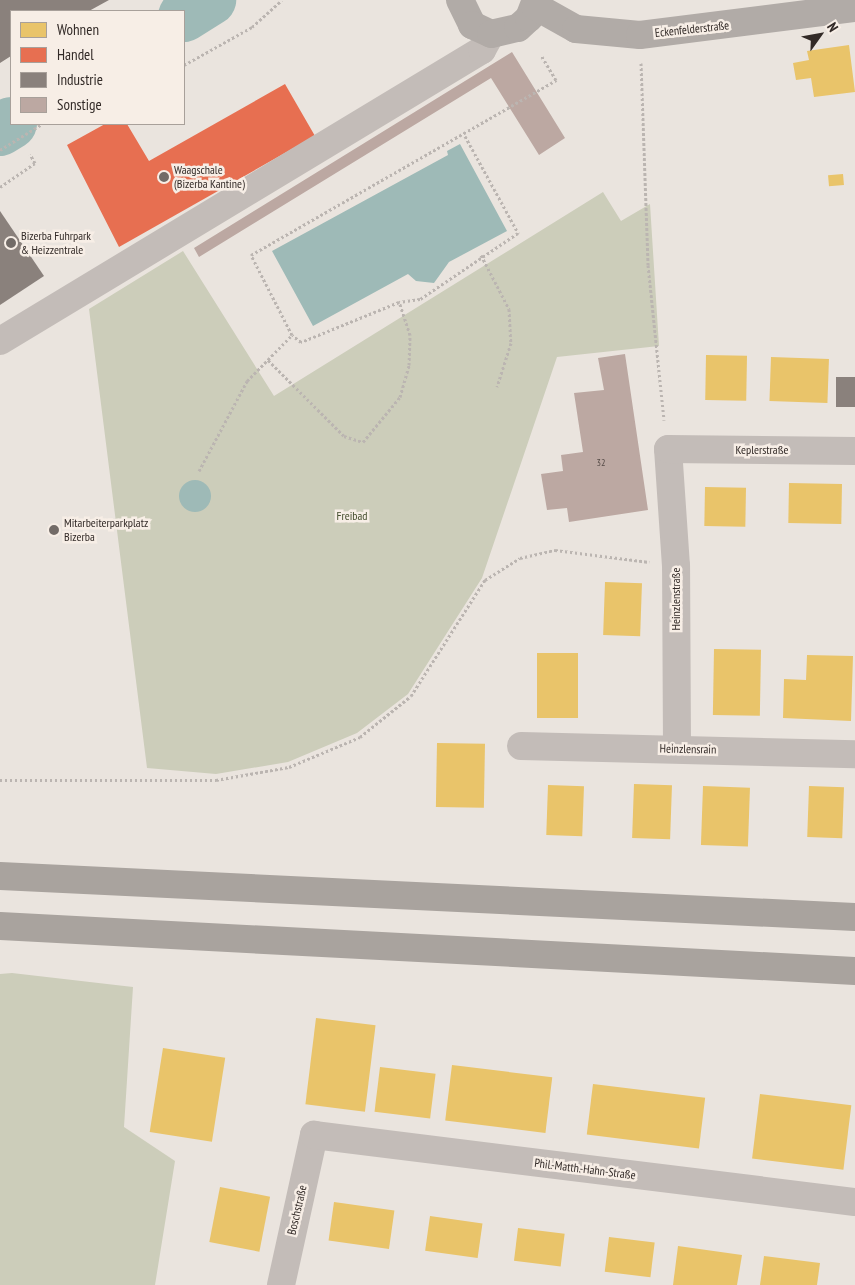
<!DOCTYPE html>
<meta charset="utf-8">
<style>
body{margin:0}
#map{position:relative;width:855px;height:1285px;overflow:hidden;background:#eae4de;font-family:"PT Sans Narrow",sans-serif}
div>[style]{position:absolute}
.green>*{inset:0;background:#cccdba}
.water>*{inset:0;background:#9ebab7}
.round{border-radius:50%}
.homes>*{inset:0;background:#e9c46a;transform-origin:0 0}
.shops>*{inset:0;background:#e76f51}
.industry>*{inset:0;background:#8a817c;transform-origin:0 0}
.river>*{height:52px;margin:-26px;padding:0 26px;transform-origin:26px;border-radius:26px;background:#9ebab7}
.building>*{inset:0;background:#bca8a2}
.path>*{height:3px;margin-top:-1.5px;transform-origin:0;background:repeating-linear-gradient(90deg,#bbb5b1 0 2.5px,transparent 0 5px)}
.minor>*{height:28px;margin:-14px;padding:0 14px;transform-origin:14px;border-radius:14px;background:#c3bcb8}
.major>*{height:28px;margin:-14px;padding:0 14px;transform-origin:14px;border-radius:14px;background:#b1aba7}
.highway>*{height:28px;margin:-14px;padding:0 14px;transform-origin:14px;border-radius:14px;background:#a9a39e}
.dots>*{width:14px;height:14px;translate:-50% -50%;box-sizing:border-box;border:2px solid #f7eee6;border-radius:50%}
span{translate:-50% -50%;white-space:nowrap;text-align:center;line-height:1.15;-webkit-text-stroke:5px #f7eee6;paint-order:stroke}
.number-label{font-size:10px;color:#544a46}
.number-label span{-webkit-text-stroke-width:0}
.street-label{font-size:12px;color:#322a27}
.poi-label{font-size:12px;color:#322a27}
.left{translate:0 -50%;text-align:left}
.park-label{font-size:12px;color:#454e2e}
.legend{position:absolute;left:10px;top:10px;width:175px;height:115px;box-sizing:border-box;background:#f7eee6;border:1px solid #a8a09a;margin:0;padding:6px 9px;list-style:none;font-size:15px;color:#322a27}
.legend li{display:flex;align-items:center;gap:10px;height:25px}
.legend b{width:25px;border:1px solid #a8a09a}
.north{position:absolute;left:795px;top:10px;width:50px;height:50px;-webkit-text-stroke:4px #f7eee6;paint-order:stroke;rotate:58deg;font-size:14px;font-weight:700;line-height:20px;text-align:center;color:#322a27}
.north::after{content:'';display:block;margin:auto;width:18px;height:22px;background:#322a27;clip-path:polygon(50% 0,100% 100%,50% 72%,0 100%)}
</style>
<div id="map">
<div class="green">
<div style="clip-path:polygon(603px 192px,621px 221px,650px 204px,659px 346px,557px 357px,482px 578px,408px 694px,357px 733px,288px 762px,216px 774px,147px 768px,89px 309px,183px 251px,274px 396px)"></div>
<div style="clip-path:polygon(12px 973px,133px 987px,124px 1127px,175px 1161px,155px 1285px,0 1285px,0 974px)"></div>
</div>
<div class="water">
<div style="clip-path:polygon(460px 144px,507px 231px,449px 262px,434px 283px,416px 281px,408px 274px,313px 326px,272px 251px,448px 155px,447px 151px)"></div>
<div class="round" style="left:179px;top:480px;width:32px;height:32px"></div>
</div>
<div class="homes">
<div style="clip-path:polygon(849px 45px,855px 92px,814px 97px,811px 78px,796px 80px,793px 63px,809px 60px,807px 51px)"></div>
<div style="left:843px;top:174px;width:11px;height:15px;rotate:85deg"></div>
<div style="left:706px;top:355px;width:41px;height:45px;rotate:1deg"></div>
<div style="left:771px;top:357px;width:58px;height:44px;rotate:2deg"></div>
<div style="left:789px;top:483px;width:53px;height:40px;rotate:1deg"></div>
<div style="left:705px;top:487px;width:41px;height:39px;rotate:1deg"></div>
<div style="left:605px;top:582px;width:37px;height:53px;rotate:2deg"></div>
<div style="left:714px;top:649px;width:47px;height:66px;rotate:1deg"></div>
<div style="left:578px;top:653px;width:65px;height:41px;rotate:90deg"></div>
<div style="clip-path:polygon(807px 655px,853px 656px,851px 721px,783px 718px,784px 679px,806px 680px)"></div>
<div style="left:437px;top:743px;width:48px;height:64px;rotate:1deg"></div>
<div style="left:634px;top:784px;width:38px;height:54px;rotate:2deg"></div>
<div style="left:548px;top:785px;width:36px;height:50px;rotate:2deg"></div>
<div style="left:703px;top:786px;width:47px;height:59px;rotate:2deg"></div>
<div style="left:809px;top:786px;width:35px;height:51px;rotate:2deg"></div>
<div style="left:316px;top:1018px;width:60px;height:87px;rotate:7deg"></div>
<div style="left:163px;top:1048px;width:63px;height:85px;rotate:9deg"></div>
<div style="left:452px;top:1065px;width:101px;height:56px;rotate:7deg"></div>
<div style="left:380px;top:1067px;width:56px;height:45px;rotate:7deg"></div>
<div style="left:593px;top:1084px;width:113px;height:51px;rotate:7deg"></div>
<div style="left:760px;top:1094px;width:92px;height:65px;rotate:7deg"></div>
<div style="left:220px;top:1187px;width:51px;height:56px;rotate:11deg"></div>
<div style="left:334px;top:1202px;width:61px;height:39px;rotate:8deg"></div>
<div style="left:430px;top:1216px;width:53px;height:35px;rotate:8deg"></div>
<div style="left:518px;top:1228px;width:47px;height:33px;rotate:7deg"></div>
<div style="left:609px;top:1237px;width:46px;height:35px;rotate:7deg"></div>
<div style="clip-path:polygon(678px 1246px,742px 1255px,737px 1285px,673px 1285px)"></div>
<div style="clip-path:polygon(764px 1256px,820px 1263px,817px 1285px,760px 1285px)"></div>
</div>
<div class="shops">
<div style="clip-path:polygon(285px 84px,315px 136px,119px 247px,67px 145px,105px 124px,127px 124px,149px 161px)"></div>
</div>
<div class="industry">
<div style="clip-path:polygon(0 0,109px 0,89px 11px,11px 11px,11px 56px,0 63px)"></div>
<div style="clip-path:polygon(0 211px,44px 276px,0 305px)"></div>
<div style="left:836px;top:377px;width:19px;height:30px"></div>
</div>
<div class="river">
<div style="left:184px;top:16px;width:31px;rotate:-32deg"></div>
<div style="left:0;top:130px;width:13px;rotate:-32deg"></div>
</div>
<div class="building">
<div style="clip-path:polygon(512px 52px,565px 138px,539px 155px,491px 78px,199px 257px,194px 248px)"></div>
<div style="clip-path:polygon(625px 354px,648px 510px,569px 522px,567px 508px,547px 510px,541px 474px,563px 471px,561px 455px,583px 452px,574px 393px,604px 390px,598px 358px)"></div>
</div>
<div class="path">
<div style="left:641px;top:63px;width:202px;rotate:88deg"></div>
<div style="left:648px;top:265px;width:156px;rotate:84.1deg"></div>
<div style="left:184px;top:65px;width:78px;rotate:-29.2deg"></div>
<div style="left:252px;top:27px;width:40px;rotate:-42deg"></div>
<div style="left:465px;top:136px;width:111px;rotate:61.3deg"></div>
<div style="left:518px;top:233px;width:118px;rotate:146deg"></div>
<div style="left:420px;top:299px;width:21px;rotate:172deg"></div>
<div style="left:399px;top:302px;width:106px;rotate:157.8deg"></div>
<div style="left:301px;top:342px;width:11px;rotate:-142deg"></div>
<div style="left:292px;top:335px;width:90px;rotate:-117.1deg"></div>
<div style="left:251px;top:255px;width:352px;rotate:-29.8deg"></div>
<div style="left:556px;top:80px;width:29px;rotate:-121deg"></div>
<div style="left:0;top:150px;width:49px;rotate:-31.8deg"></div>
<div style="left:0;top:187px;width:42px;rotate:-34.4deg"></div>
<div style="left:35px;top:163px;width:10px;rotate:-119deg"></div>
<div style="left:481px;top:255px;width:61px;rotate:62.6deg"></div>
<div style="left:509px;top:309px;width:34px;rotate:87deg"></div>
<div style="left:511px;top:343px;width:46px;rotate:107.7deg"></div>
<div style="left:268px;top:360px;width:107px;rotate:45deg"></div>
<div style="left:344px;top:436px;width:20px;rotate:18deg"></div>
<div style="left:363px;top:442px;width:58px;rotate:-50.6deg"></div>
<div style="left:400px;top:397px;width:33px;rotate:-74deg"></div>
<div style="left:409px;top:365px;width:30px;rotate:-88deg"></div>
<div style="left:410px;top:335px;width:35px;rotate:-108deg"></div>
<div style="left:199px;top:471px;width:102px;rotate:-61.9deg"></div>
<div style="left:247px;top:381px;width:64px;rotate:-45.6deg"></div>
<div style="left:0;top:780px;width:216px"></div>
<div style="left:216px;top:780px;width:74px;rotate:-10.1deg"></div>
<div style="left:289px;top:767px;width:77px;rotate:-22.9deg"></div>
<div style="left:360px;top:737px;width:65px;rotate:-38.8deg"></div>
<div style="left:411px;top:696px;width:138px;rotate:-57.5deg"></div>
<div style="left:485px;top:580px;width:41px;rotate:-32.2deg"></div>
<div style="left:520px;top:558px;width:36px;rotate:-13deg"></div>
<div style="left:555px;top:550px;width:95px;rotate:7.3deg"></div>
</div>
<div class="minor">
<div style="left:0;top:341px;width:563px;rotate:-31.12deg"></div>
<div style="left:482px;top:50px;width:18px;rotate:-61deg"></div>
<div style="left:521px;top:746px;width:334px;rotate:1.4deg"></div>
<div style="left:677px;top:748px;width:182px;rotate:-90.3deg"></div>
<div style="left:676px;top:566px;width:117px;rotate:-93.9deg"></div>
<div style="left:668px;top:449px;width:187px;rotate:0.6deg"></div>
<div style="left:281px;top:1285px;width:154px;rotate:-77.6deg"></div>
<div style="left:314px;top:1135px;width:545px;rotate:7.06deg"></div>
</div>
<div class="major">
<div style="left:460px;top:0;width:28px;rotate:64deg"></div>
<div style="left:472px;top:25px;width:21px;rotate:25deg"></div>
<div style="left:491px;top:34px;width:28px;rotate:-13deg"></div>
<div style="left:518px;top:28px;width:15px;rotate:-42deg"></div>
<div style="left:529px;top:18px;width:19px;rotate:-69deg"></div>
<div style="left:535px;top:6px;width:47px;rotate:29.3deg"></div>
<div style="left:576px;top:29px;width:64px;rotate:5.4deg"></div>
<div style="left:640px;top:35px;width:217px;rotate:-7.2deg"></div>
</div>
<div class="highway">
<div style="left:0;top:876px;width:856px;rotate:2.75deg"></div>
<div style="left:0;top:926px;width:856px;rotate:3.01deg"></div>
</div>
<div class="dots">
<div style="left:164px;top:177px;background:#726b67"></div>
<div style="left:11px;top:243px;background:#726b67"></div>
<div style="left:54px;top:530px;background:#726b67"></div>
</div>
<div class="number-label">
<span style="left:601px;top:463px">32</span>
</div>
<div class="street-label">
<span style="left:692px;top:29px;rotate:-6deg">Eckenfelderstraße</span>
<span style="left:762px;top:450px">Keplerstraße</span>
<span style="left:676px;top:599px;rotate:-90deg">Heinzlenstraße</span>
<span style="left:688px;top:749px;rotate:1deg">Heinzlensrain</span>
<span style="left:585px;top:1169px;rotate:7deg">Phil.-Matth.-Hahn-Straße</span>
<span style="left:297px;top:1210px;rotate:-77deg">Boschstraße</span>
</div>
<div class="poi-label">
<span class="left" style="left:174px;top:177px">Waagschale<br>(Bizerba Kantine)</span>
<span class="left" style="left:21px;top:243px">Bizerba Fuhrpark<br>&amp; Heizzentrale</span>
<span class="left" style="left:64px;top:530px">Mitarbeiterparkplatz<br>Bizerba</span>
</div>
<div class="park-label">
<span style="left:352px;top:516px">Freibad</span>
</div>
<ul class="legend">
<li><b style="height:14px;background:#e9c46a"></b>Wohnen</li>
<li><b style="height:14px;background:#e76f51"></b>Handel</li>
<li><b style="height:14px;background:#8a817c"></b>Industrie</li>
<li><b style="height:14px;background:#bca8a2"></b>Sonstige</li>
</ul>
<div class="north">N</div>
</div>
